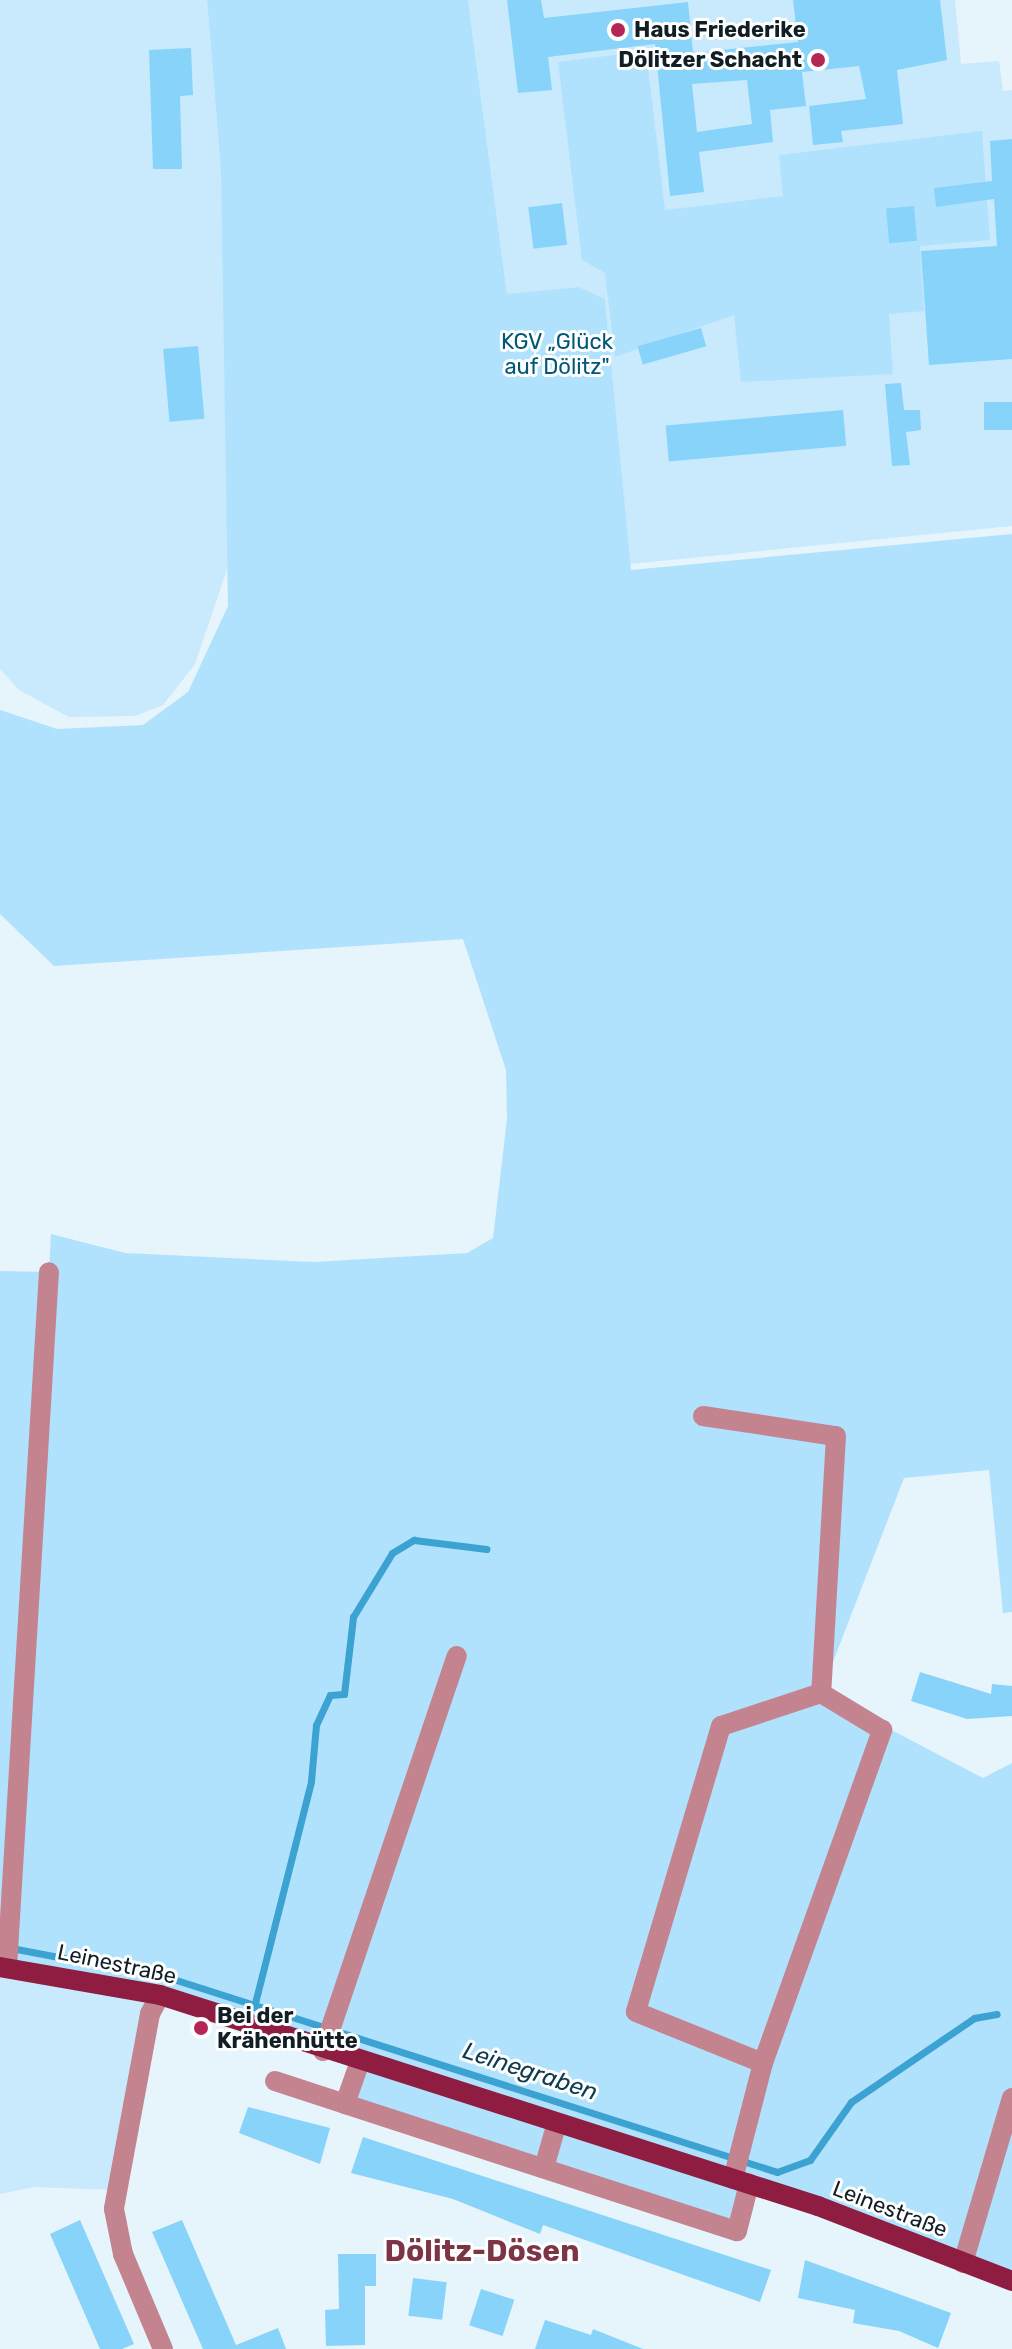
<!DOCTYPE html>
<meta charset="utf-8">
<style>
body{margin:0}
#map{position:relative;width:1012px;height:2349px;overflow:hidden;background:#e6f4fb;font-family:Rubik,sans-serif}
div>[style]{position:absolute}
.built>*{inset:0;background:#c8eafc}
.green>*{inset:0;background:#b1e2fd}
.stream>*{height:7px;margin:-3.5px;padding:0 3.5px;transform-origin:3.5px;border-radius:3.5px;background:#3ca2d1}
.building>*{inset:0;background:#88d3fa;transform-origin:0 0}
.minor>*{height:20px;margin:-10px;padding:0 10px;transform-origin:10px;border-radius:10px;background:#c3848f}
.major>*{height:20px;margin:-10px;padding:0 10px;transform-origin:10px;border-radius:10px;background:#8e1d41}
.dots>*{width:22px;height:22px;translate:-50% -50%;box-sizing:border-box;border:4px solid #fff;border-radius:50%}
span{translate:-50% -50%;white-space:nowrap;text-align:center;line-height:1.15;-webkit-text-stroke:6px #fff;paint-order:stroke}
.poi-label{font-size:22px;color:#121e25;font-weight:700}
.left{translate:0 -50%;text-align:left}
.right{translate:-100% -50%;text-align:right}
.park-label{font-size:22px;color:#015777}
.street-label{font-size:22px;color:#121e25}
.water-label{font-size:24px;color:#0e3a4e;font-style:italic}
.district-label{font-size:30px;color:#7c3545;font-weight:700}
</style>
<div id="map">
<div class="built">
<div style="clip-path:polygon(0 0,207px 0,221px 172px,232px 555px,195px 664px,163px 705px,135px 716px,69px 717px,19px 690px,0 669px)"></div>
<div style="clip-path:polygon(468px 0,955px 0,961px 64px,999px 61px,1003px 91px,1012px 90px,1012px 526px,630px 564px,605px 299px,579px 287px,507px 295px)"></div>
<div style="clip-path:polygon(0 1967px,160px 1995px,114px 2190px,34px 2187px,0 2194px)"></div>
</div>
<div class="green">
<div style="clip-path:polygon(207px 0,468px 0,507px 294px,579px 287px,605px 299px,631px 570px,1012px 534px,1012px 1612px,1003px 1613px,989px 1470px,904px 1478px,821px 1693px,983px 1778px,1012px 1763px,1012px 2281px,750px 2185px,737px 2231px,345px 2104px,359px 2065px,160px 1995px,0 1967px,0 1271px,49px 1272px,51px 1234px,125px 1253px,314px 1262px,467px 1253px,493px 1238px,507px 1119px,506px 1070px,463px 939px,54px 966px,0 914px,0 710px,57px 729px,143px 725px,188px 692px,228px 606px,221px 172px)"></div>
<div style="clip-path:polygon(646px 51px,665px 210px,783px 196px,779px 155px,982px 131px,990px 240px,920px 246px,924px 311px,889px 314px,893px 374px,741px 382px,734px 315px,615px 357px,605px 273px,582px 260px,558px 62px)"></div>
</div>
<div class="stream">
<div style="left:11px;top:1948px;width:162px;rotate:10.7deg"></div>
<div style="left:170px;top:1978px;width:637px;rotate:17.72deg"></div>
<div style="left:777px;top:2172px;width:35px;rotate:-20deg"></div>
<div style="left:810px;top:2160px;width:71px;rotate:-54.7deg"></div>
<div style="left:851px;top:2102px;width:149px;rotate:-34.3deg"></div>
<div style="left:974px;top:2018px;width:23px;rotate:-10deg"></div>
<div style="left:254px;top:2007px;width:233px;rotate:-75.8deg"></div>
<div style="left:311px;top:1781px;width:56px;rotate:-84.9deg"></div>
<div style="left:316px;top:1725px;width:33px;rotate:-65deg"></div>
<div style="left:330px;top:1695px;width:14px;rotate:-4deg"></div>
<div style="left:344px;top:1694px;width:78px;rotate:-83.3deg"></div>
<div style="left:353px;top:1617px;width:75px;rotate:-58.6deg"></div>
<div style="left:392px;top:1553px;width:26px;rotate:-31deg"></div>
<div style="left:414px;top:1540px;width:73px;rotate:7.1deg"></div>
</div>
<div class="building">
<div style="clip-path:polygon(evenodd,507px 0,541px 0,544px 18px,688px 2px,693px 53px,798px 42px,793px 0,940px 0,947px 60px,897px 70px,903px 124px,841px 131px,843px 142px,813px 145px,809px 106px,866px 99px,859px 66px,802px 72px,806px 106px,770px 110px,773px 142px,699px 152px,704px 192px,670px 196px,655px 44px,548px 57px,552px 90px,518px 93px,507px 0,747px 80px,752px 124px,697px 132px,692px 84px,747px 80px)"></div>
<div style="clip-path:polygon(191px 48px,193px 95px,180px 96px,182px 169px,153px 169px,149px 50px)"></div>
<div style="clip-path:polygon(1012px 139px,1012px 359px,929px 365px,921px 251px,997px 246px,994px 199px,936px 207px,934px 188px,992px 181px,990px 141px)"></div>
<div style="left:562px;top:203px;width:42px;height:34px;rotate:83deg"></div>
<div style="left:914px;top:206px;width:35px;height:28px;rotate:85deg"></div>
<div style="left:701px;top:328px;width:19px;height:66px;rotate:74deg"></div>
<div style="left:198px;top:346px;width:73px;height:35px;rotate:85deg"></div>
<div style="clip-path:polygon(901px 383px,904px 410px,920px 410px,921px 430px,906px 432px,910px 465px,892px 466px,885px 384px)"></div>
<div style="left:1012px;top:402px;width:28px;height:28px;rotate:90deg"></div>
<div style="left:843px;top:410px;width:36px;height:178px;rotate:85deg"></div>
<div style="clip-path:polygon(920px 1672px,991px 1694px,992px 1684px,1012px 1686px,1012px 1716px,967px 1719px,911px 1701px)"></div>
<div style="clip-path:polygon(248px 2107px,330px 2128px,320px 2164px,239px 2133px)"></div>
<div style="clip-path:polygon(363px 2137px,771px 2270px,760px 2302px,543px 2225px,540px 2234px,453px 2199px,351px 2173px)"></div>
<div style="clip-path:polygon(80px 2220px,134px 2344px,122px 2349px,100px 2349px,50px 2234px)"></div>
<div style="clip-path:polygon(182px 2220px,236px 2345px,278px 2328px,286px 2349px,203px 2349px,152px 2232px)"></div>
<div style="clip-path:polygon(338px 2254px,376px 2254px,376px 2286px,365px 2286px,365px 2345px,326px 2346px,325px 2310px,339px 2309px)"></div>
<div style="clip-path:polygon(805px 2260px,951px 2313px,938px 2348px,899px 2331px,853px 2323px,855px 2310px,798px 2298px)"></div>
<div style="left:413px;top:2278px;width:34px;height:38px;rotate:7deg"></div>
<div style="left:481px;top:2289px;width:35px;height:38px;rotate:18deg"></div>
<div style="clip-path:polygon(545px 2320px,591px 2335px,593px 2329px,643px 2349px,535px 2349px)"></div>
</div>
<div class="minor">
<div style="left:703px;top:1416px;width:134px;rotate:8.6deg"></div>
<div style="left:836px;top:1436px;width:257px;rotate:93.3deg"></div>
<div style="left:7px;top:1968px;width:697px;rotate:-86.55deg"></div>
<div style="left:160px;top:1995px;width:21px;rotate:118deg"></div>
<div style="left:150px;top:2014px;width:198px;rotate:100.5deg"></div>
<div style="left:114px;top:2209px;width:46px;rotate:78.7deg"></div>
<div style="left:123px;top:2254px;width:103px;rotate:67.2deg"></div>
<div style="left:323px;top:2051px;width:417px;rotate:-71.3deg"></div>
<div style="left:359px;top:2064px;width:42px;rotate:109.3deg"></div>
<div style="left:345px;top:2104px;width:412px;rotate:18deg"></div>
<div style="left:737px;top:2231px;width:49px;rotate:-75.7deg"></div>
<div style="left:275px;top:2081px;width:74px;rotate:18.2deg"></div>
<div style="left:544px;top:2168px;width:44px;rotate:-74.1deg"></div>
<div style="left:733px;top:2179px;width:120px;rotate:-75.5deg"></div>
<div style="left:763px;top:2063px;width:354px;rotate:-70.3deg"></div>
<div style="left:882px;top:1730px;width:71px;rotate:-148.8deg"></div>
<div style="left:821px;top:1693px;width:105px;rotate:161.7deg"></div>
<div style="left:721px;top:1726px;width:298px;rotate:106.6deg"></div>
<div style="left:636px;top:2012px;width:137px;rotate:21.9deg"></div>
<div style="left:963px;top:2263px;width:172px;rotate:-73.5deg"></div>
</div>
<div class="major">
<div style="left:0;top:1967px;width:162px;rotate:9.9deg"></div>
<div style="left:160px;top:1995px;width:691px;rotate:17.78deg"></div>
<div style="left:818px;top:2206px;width:208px;rotate:21.1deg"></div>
</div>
<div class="dots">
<div style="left:618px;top:30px;background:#b62655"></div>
<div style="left:818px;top:60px;background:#b62655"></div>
<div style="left:201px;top:2028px;background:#b62655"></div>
</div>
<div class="poi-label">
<span class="left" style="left:634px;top:30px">Haus Friederike</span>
<span class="right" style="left:802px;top:60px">Dölitzer Schacht</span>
<span class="left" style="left:217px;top:2028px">Bei der<br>Krähenhütte</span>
</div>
<div class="park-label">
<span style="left:557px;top:354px">KGV „Glück<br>auf Dölitz"</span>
</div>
<div class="street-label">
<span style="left:117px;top:1964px;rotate:12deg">Leinestraße</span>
<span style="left:890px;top:2209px;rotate:21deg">Leinestraße</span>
</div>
<div class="water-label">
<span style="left:530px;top:2072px;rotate:18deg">Leinegraben</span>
</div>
<div class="district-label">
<span style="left:482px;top:2251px">Dölitz-Dösen</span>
</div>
</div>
